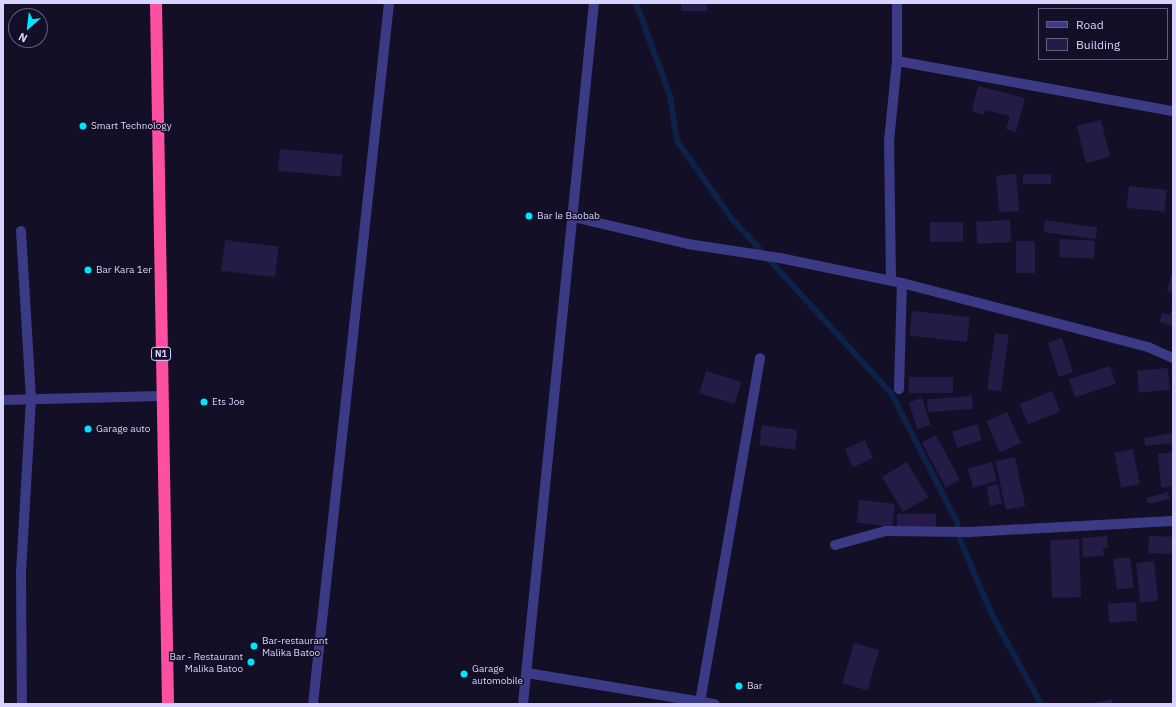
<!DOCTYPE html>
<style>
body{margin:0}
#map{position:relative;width:1176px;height:707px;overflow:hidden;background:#130f26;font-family:"IBM Plex Sans",sans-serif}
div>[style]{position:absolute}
.stream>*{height:6px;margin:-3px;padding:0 3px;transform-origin:3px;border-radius:3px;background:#0c2248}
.building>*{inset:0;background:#241b47;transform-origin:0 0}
.minor>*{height:10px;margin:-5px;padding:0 5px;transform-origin:5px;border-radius:5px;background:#3d3a85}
.highway>*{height:12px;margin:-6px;padding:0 6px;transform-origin:6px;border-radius:6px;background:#ff4fa3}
.dots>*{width:11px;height:11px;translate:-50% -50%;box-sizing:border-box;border:2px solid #130f26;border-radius:50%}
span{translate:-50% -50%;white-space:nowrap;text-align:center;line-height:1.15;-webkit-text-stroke:3px #130f26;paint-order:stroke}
.shield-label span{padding:1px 3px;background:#130f26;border:1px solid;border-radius:3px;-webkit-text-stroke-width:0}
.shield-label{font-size:9px;color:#d9d4ff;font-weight:700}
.poi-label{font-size:10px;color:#d9d4ff}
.left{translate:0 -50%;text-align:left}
.right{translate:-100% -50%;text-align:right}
.frame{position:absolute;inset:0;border:4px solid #d9d4ff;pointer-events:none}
.legend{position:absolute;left:1038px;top:8px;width:130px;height:52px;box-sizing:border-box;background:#130f26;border:1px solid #625e7d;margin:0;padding:5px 7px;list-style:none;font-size:12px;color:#d9d4ff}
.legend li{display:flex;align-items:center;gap:8px;height:20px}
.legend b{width:20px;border:1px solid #625e7d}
.north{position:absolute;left:8px;top:8px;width:40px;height:40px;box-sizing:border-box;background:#130f26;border:1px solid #625e7d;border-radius:50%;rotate:208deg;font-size:11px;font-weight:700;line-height:16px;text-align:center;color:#d9d4ff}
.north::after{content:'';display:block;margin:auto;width:14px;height:18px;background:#00e5ff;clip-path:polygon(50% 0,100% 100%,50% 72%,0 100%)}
</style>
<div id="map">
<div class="stream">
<div style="left:636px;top:3px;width:99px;rotate:69.9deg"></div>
<div style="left:670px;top:96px;width:46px;rotate:81.2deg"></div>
<div style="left:677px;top:141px;width:95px;rotate:54.8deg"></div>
<div style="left:732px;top:219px;width:236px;rotate:47.6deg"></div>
<div style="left:891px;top:393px;width:145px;rotate:62.9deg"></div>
<div style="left:957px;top:522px;width:18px;rotate:81deg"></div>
<div style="left:960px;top:540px;width:84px;rotate:66.8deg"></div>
<div style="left:993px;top:617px;width:99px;rotate:61.1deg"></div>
</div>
<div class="building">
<div style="left:681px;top:3px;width:26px;height:8px"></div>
<div style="clip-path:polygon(978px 86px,1025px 98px,1016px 132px,1006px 129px,1010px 116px,985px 110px,983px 115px,972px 111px)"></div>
<div style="left:1101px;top:120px;width:38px;height:25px;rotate:76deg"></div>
<div style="left:280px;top:149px;width:63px;height:22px;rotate:5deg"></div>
<div style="left:1016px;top:174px;width:37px;height:20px;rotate:85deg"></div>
<div style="left:1023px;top:174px;width:28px;height:10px"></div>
<div style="left:1129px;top:186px;width:38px;height:22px;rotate:6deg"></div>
<div style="left:1010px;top:220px;width:22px;height:34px;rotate:87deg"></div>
<div style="left:1045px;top:220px;width:53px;height:12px;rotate:8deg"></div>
<div style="left:930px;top:222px;width:33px;height:20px"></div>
<div style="left:1060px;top:239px;width:35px;height:18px;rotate:3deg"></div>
<div style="left:225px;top:240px;width:54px;height:31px;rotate:7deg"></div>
<div style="left:1016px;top:241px;width:19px;height:32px"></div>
<div style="clip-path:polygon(1171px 275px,1173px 276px,1173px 293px,1167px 291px)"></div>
<div style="clip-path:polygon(1173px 304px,1173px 326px,1160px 322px,1162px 313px,1170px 315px)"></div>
<div style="left:912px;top:311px;width:58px;height:25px;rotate:6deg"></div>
<div style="left:995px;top:333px;width:14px;height:57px;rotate:8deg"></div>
<div style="left:1062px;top:338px;width:36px;height:15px;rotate:72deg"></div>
<div style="left:1110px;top:366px;width:19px;height:43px;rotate:72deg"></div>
<div style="left:1168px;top:368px;width:22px;height:31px;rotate:85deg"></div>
<div style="left:706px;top:371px;width:37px;height:23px;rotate:17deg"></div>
<div style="left:953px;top:377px;width:16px;height:44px;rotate:90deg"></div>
<div style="left:1052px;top:391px;width:22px;height:35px;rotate:68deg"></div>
<div style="left:972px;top:396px;width:13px;height:45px;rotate:86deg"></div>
<div style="left:922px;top:398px;width:28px;height:14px;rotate:72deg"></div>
<div style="left:1007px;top:412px;width:34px;height:23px;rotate:66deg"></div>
<div style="left:977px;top:424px;width:17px;height:26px;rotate:73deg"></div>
<div style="left:762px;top:425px;width:36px;height:20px;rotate:8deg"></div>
<div style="clip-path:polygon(1173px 433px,1173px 443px,1145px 446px,1144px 438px)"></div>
<div style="left:936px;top:435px;width:51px;height:16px;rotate:62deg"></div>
<div style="left:865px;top:440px;width:20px;height:22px;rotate:66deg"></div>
<div style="left:1133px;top:449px;width:36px;height:19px;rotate:79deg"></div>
<div style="clip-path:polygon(1173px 452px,1173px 486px,1161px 488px,1158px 454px)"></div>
<div style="left:1015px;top:457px;width:50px;height:20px;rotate:78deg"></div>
<div style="left:907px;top:462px;width:41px;height:29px;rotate:59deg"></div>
<div style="left:992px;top:462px;width:20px;height:25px;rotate:75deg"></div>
<div style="left:998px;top:484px;width:20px;height:12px;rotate:79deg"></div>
<div style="clip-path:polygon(1168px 492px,1170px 499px,1148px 504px,1146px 498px)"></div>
<div style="left:859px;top:500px;width:36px;height:23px;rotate:6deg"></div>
<div style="left:897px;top:514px;width:39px;height:13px"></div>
<div style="clip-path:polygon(1107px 536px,1108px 548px,1103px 548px,1104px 556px,1083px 557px,1082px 538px)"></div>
<div style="left:1149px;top:536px;width:24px;height:17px;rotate:2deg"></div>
<div style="left:1079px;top:539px;width:58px;height:29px;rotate:88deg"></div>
<div style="left:1130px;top:557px;width:31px;height:17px;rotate:83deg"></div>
<div style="left:1154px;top:561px;width:40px;height:18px;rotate:84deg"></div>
<div style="left:1136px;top:602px;width:19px;height:28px;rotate:87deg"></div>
<div style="left:854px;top:643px;width:26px;height:42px;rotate:16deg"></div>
<div style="clip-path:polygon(1112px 699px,1113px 704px,1093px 704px,1093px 703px)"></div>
</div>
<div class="minor">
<div style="left:897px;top:61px;width:280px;rotate:10.3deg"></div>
<div style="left:573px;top:217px;width:118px;rotate:13.2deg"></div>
<div style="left:688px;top:244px;width:93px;rotate:8.7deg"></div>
<div style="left:780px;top:258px;width:125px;rotate:11.6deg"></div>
<div style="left:902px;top:283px;width:254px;rotate:14.6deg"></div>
<div style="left:1148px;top:347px;width:27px;rotate:24deg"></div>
<div style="left:21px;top:231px;width:168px;rotate:86.6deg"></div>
<div style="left:31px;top:399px;width:175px;rotate:93.3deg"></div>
<div style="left:21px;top:574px;width:130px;rotate:89.6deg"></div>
<div style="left:891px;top:280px;width:139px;rotate:-90.8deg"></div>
<div style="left:889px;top:141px;width:80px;rotate:-84.3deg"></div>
<div style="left:897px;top:61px;width:58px;rotate:-90deg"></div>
<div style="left:899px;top:389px;width:106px;rotate:-88.4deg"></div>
<div style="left:3px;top:400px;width:159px;rotate:-1.4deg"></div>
<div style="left:835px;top:545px;width:53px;rotate:-15.4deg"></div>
<div style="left:886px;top:531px;width:83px;rotate:0.7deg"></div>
<div style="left:969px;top:532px;width:204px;rotate:-3.1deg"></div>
<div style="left:527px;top:673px;width:190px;rotate:9.4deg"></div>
<div style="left:700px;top:702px;width:349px;rotate:-80.1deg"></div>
<div style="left:313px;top:704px;width:705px;rotate:-83.81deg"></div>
<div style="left:523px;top:704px;width:705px;rotate:-84.22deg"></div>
</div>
<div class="highway">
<div style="left:156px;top:3px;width:701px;rotate:89.02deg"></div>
</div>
<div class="dots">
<div style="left:83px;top:126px;background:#00e5ff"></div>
<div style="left:529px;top:216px;background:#00e5ff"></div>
<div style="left:88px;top:270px;background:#00e5ff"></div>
<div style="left:204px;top:402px;background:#00e5ff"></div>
<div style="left:88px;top:429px;background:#00e5ff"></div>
<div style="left:254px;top:646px;background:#00e5ff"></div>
<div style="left:251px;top:662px;background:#00e5ff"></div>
<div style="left:464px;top:674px;background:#00e5ff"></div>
<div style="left:739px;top:686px;background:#00e5ff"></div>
</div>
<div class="shield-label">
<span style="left:161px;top:354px">N1</span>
</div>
<div class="poi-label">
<span class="left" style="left:91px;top:126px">Smart Technology</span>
<span class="left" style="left:537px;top:216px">Bar le Baobab</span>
<span class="left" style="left:96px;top:270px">Bar Kara 1er</span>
<span class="left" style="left:212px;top:402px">Ets Joe</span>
<span class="left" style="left:96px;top:429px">Garage auto</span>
<span class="left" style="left:262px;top:646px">Bar-restaurant<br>Malika Batoo</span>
<span class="right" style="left:243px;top:662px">Bar - Restaurant<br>Malika Batoo</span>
<span class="left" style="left:472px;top:674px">Garage<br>automobile</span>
<span class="left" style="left:747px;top:686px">Bar</span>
</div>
<div class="frame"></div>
<ul class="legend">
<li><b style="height:5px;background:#3d3a85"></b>Road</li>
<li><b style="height:11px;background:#241b47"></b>Building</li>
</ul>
<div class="north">N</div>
</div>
